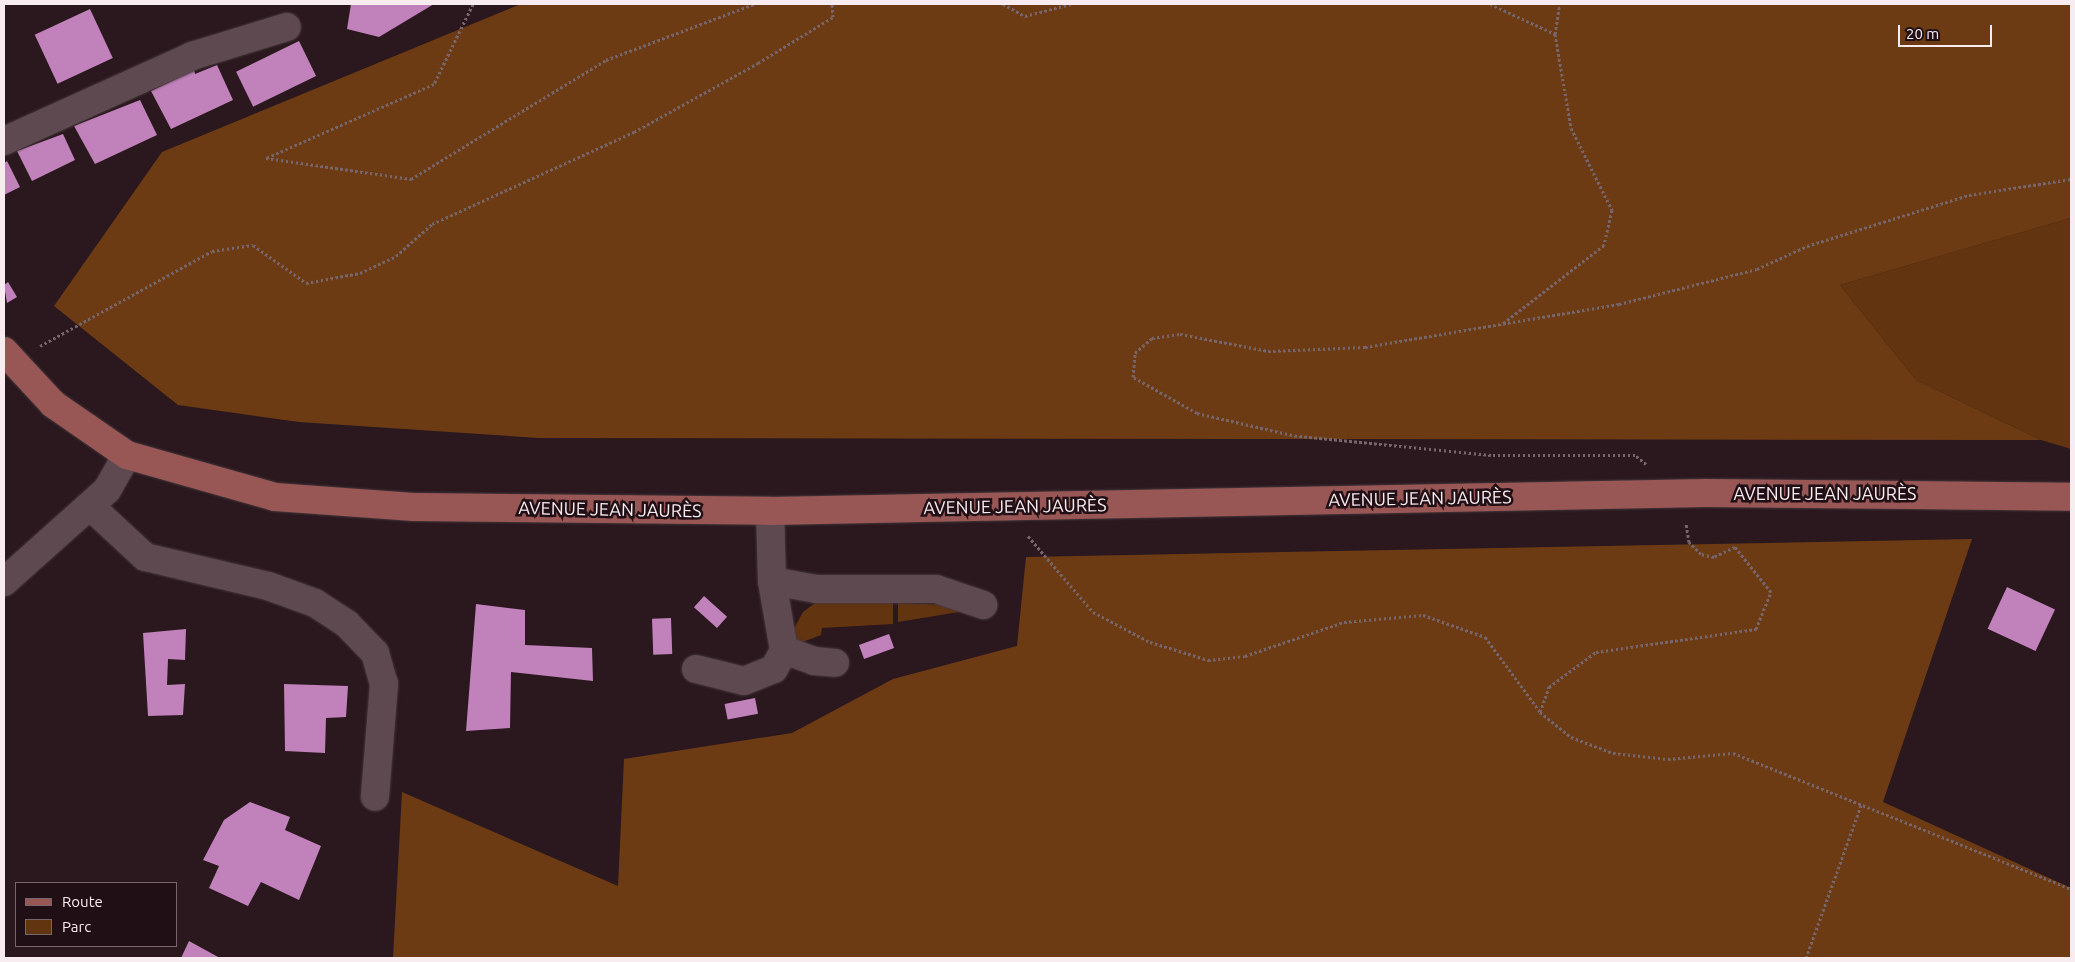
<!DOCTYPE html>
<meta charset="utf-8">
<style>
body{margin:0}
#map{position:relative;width:2075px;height:962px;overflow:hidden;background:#2a181e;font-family:Ubuntu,sans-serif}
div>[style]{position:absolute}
.green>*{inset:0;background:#62340f}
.forest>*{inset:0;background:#6d3b13}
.building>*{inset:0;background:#c181ba;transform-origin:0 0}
.path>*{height:3px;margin-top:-1.5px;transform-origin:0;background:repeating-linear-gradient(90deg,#76666b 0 2.5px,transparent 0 5px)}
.roads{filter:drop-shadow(0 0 1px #45373b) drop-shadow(0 0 1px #45373b)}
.minor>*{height:28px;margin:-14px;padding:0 14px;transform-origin:14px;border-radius:14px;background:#5f4950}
.major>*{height:28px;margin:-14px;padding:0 14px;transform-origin:14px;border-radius:14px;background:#985755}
span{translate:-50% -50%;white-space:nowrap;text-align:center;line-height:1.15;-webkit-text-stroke:5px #200f15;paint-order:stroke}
.street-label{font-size:18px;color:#f9ecf0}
.frame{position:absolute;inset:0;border:5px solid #f9ecf0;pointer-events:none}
.legend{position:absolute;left:15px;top:882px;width:162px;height:65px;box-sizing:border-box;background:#200f15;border:1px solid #77676d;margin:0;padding:6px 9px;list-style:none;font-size:15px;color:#f9ecf0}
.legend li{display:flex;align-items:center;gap:10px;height:25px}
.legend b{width:25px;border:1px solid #77676d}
.scale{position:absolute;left:1898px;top:25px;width:94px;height:22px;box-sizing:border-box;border:2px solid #f9ecf0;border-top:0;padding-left:6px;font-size:15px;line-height:18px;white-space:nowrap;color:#f9ecf0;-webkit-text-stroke:4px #200f15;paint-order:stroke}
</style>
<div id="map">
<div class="green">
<div style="clip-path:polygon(2071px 218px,2071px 449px,2041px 440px,1916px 380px,1840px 285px)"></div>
<div style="clip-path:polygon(841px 600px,893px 603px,893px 624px,822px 628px,821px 635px,795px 645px,792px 632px,803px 612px,815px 603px)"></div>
<div style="clip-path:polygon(898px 603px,947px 605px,965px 611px,898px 622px)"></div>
</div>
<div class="forest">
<div style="clip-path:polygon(521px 4px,2071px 4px,2071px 218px,1840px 285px,1916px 380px,2041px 440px,539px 438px,299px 422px,178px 405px,54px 306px,162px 152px)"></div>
<div style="clip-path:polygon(1972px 539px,1883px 802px,2071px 888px,2071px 958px,393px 958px,402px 792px,618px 886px,624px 759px,792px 733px,893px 679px,1017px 646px,1026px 557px)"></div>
</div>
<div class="building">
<div style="clip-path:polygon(351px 4px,434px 4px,379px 37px,347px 29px)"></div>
<div style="left:90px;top:9px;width:54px;height:61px;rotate:65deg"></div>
<div style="left:299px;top:41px;width:39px;height:70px;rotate:64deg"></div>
<div style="clip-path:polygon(217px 65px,233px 100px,171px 129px,151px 91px,194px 70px,195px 74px)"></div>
<div style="clip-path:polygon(140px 100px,157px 135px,95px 164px,74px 126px)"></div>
<div style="clip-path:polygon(63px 134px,75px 160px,32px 181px,17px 151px)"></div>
<div style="clip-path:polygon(7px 161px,20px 187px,4px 195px,4px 163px)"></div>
<div style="clip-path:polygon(8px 282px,17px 297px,7px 303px,4px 285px)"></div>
<div style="left:2007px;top:587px;width:53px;height:46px;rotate:25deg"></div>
<div style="left:704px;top:596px;width:31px;height:15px;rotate:42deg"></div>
<div style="clip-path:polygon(476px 604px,525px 610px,525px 645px,592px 648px,593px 681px,511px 672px,510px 728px,466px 731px)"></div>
<div style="left:671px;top:618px;width:36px;height:19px;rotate:88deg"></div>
<div style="clip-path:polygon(186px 629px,185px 660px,168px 659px,167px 685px,185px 684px,183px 715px,148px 716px,143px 633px)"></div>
<div style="left:889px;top:634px;width:15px;height:32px;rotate:70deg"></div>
<div style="clip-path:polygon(284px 684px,348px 686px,346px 717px,326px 718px,325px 753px,285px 751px)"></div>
<div style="left:755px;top:698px;width:16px;height:31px;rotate:79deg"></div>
<div style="clip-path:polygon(250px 802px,290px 817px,285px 830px,321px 846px,299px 900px,261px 882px,248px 906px,209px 888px,219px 866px,203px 860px,224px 820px)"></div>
<div style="clip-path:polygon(189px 941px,220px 958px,181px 958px)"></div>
</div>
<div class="path">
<div style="left:473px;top:4px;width:89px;rotate:116deg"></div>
<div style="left:434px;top:84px;width:184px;rotate:156.2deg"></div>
<div style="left:266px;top:158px;width:147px;rotate:8.2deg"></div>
<div style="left:411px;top:179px;width:228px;rotate:-31.4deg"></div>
<div style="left:606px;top:60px;width:158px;rotate:-20.7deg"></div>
<div style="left:1003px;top:4px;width:25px;rotate:29deg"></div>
<div style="left:1025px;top:16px;width:48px;rotate:-14.6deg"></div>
<div style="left:1490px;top:4px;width:72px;rotate:24.8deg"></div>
<div style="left:1555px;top:34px;width:95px;rotate:80.3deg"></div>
<div style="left:1571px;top:128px;width:92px;rotate:63.4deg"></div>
<div style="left:1612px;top:210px;width:36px;rotate:103deg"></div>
<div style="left:1604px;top:245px;width:130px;rotate:142.2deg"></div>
<div style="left:1555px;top:34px;width:30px;rotate:-81deg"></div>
<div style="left:40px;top:346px;width:196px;rotate:-28.9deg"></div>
<div style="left:212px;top:251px;width:41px;rotate:-8.3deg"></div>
<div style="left:253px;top:245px;width:65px;rotate:35.6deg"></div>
<div style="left:306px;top:283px;width:55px;rotate:-10.5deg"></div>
<div style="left:360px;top:273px;width:40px;rotate:-25deg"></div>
<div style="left:396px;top:256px;width:48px;rotate:-41.6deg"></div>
<div style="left:432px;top:224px;width:222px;rotate:-24.5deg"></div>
<div style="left:634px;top:132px;width:142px;rotate:-29.1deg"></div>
<div style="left:758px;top:63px;width:88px;rotate:-31.5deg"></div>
<div style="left:833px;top:17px;width:13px;rotate:-94deg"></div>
<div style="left:1646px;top:464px;width:14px;rotate:-141deg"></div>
<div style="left:1635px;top:455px;width:144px;rotate:180deg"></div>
<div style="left:1491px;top:455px;width:200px;rotate:-174.3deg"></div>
<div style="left:1292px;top:435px;width:98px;rotate:-167deg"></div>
<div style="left:1197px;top:413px;width:73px;rotate:-150.6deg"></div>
<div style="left:1133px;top:377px;width:24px;rotate:-85deg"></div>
<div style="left:1135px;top:353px;width:23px;rotate:-41deg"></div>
<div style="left:1152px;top:338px;width:28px;rotate:-8deg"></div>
<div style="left:1180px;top:334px;width:90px;rotate:10.9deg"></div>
<div style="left:1268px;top:351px;width:97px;rotate:-2.4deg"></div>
<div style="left:1365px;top:347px;width:258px;rotate:-9.6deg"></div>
<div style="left:1619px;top:304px;width:142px;rotate:-14.2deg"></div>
<div style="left:1757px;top:269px;width:55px;rotate:-24.7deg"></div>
<div style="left:1807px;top:246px;width:170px;rotate:-17.5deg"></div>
<div style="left:1969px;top:195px;width:103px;rotate:-8.9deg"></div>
<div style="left:1028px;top:536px;width:100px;rotate:49.5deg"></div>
<div style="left:1093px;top:612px;width:64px;rotate:27.8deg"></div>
<div style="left:1150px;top:642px;width:61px;rotate:17.2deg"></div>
<div style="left:1208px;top:660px;width:37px;rotate:-6deg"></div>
<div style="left:1245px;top:656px;width:105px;rotate:-19deg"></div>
<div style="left:1344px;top:622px;width:79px;rotate:-5.1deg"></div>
<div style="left:1423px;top:615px;width:66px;rotate:19.5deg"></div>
<div style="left:1485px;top:637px;width:93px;rotate:53.7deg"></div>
<div style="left:1540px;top:712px;width:40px;rotate:39deg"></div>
<div style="left:1571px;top:737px;width:45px;rotate:20.9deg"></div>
<div style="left:1613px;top:753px;width:55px;rotate:6.2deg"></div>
<div style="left:1668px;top:759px;width:65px;rotate:-5.3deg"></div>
<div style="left:1733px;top:753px;width:364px;rotate:21.9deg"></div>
<div style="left:1540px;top:712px;width:27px;rotate:-70deg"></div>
<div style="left:1549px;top:687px;width:59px;rotate:-36.7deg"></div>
<div style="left:1596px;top:652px;width:162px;rotate:-8.2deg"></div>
<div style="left:1756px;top:629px;width:40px;rotate:-68deg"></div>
<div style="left:1771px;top:592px;width:58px;rotate:-128.7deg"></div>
<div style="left:1735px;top:547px;width:23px;rotate:155deg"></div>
<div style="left:1714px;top:557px;width:13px;rotate:-167deg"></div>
<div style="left:1701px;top:554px;width:17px;rotate:-135deg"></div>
<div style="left:1689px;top:542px;width:19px;rotate:-99deg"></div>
<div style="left:1806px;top:958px;width:163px;rotate:-70.2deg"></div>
</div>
<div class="roads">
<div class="minor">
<div style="left:4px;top:141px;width:206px;rotate:-24.3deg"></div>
<div style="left:192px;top:56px;width:99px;rotate:-17deg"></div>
<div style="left:90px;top:506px;width:75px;rotate:42.8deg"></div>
<div style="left:145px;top:557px;width:126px;rotate:13.3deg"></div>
<div style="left:268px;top:586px;width:50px;rotate:19.9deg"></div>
<div style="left:315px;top:603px;width:38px;rotate:33deg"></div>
<div style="left:347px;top:624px;width:40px;rotate:46deg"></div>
<div style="left:375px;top:653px;width:32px;rotate:74deg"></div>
<div style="left:384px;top:684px;width:113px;rotate:94.6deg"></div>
<div style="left:772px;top:581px;width:45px;rotate:10.3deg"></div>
<div style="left:816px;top:589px;width:120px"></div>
<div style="left:936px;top:589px;width:50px;rotate:18.8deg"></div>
<div style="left:4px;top:582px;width:138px;rotate:-41.8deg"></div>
<div style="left:107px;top:490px;width:40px;rotate:-60.3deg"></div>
<div style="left:784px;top:650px;width:32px;rotate:20deg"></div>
<div style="left:814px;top:661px;width:21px;rotate:5deg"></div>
<div style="left:696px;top:669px;width:49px;rotate:14deg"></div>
<div style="left:744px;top:681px;width:32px;rotate:-22deg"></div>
<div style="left:774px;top:669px;width:21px;rotate:-62deg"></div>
<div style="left:784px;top:650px;width:70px;rotate:-99.9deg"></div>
<div style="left:772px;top:581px;width:70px;rotate:-91.6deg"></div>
</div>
<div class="major">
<div style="left:4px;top:351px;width:72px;rotate:47.2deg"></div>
<div style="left:53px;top:404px;width:90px;rotate:34.6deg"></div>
<div style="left:127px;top:455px;width:154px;rotate:15.8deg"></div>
<div style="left:275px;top:497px;width:139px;rotate:4.1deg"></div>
<div style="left:414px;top:507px;width:356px;rotate:0.6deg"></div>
<div style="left:770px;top:511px;width:936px;rotate:-1.1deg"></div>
<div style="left:1706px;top:493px;width:365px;rotate:0.6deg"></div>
</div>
</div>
<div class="street-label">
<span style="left:1825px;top:493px">AVENUE JEAN JAURÈS</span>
<span style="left:1420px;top:498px;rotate:-1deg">AVENUE JEAN JAURÈS</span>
<span style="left:1015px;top:506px;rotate:-1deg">AVENUE JEAN JAURÈS</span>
<span style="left:610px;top:509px;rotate:1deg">AVENUE JEAN JAURÈS</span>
</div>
<div class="frame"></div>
<ul class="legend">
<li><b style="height:6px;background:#985755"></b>Route</li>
<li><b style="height:14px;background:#62340f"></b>Parc</li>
</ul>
<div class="scale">20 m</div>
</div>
